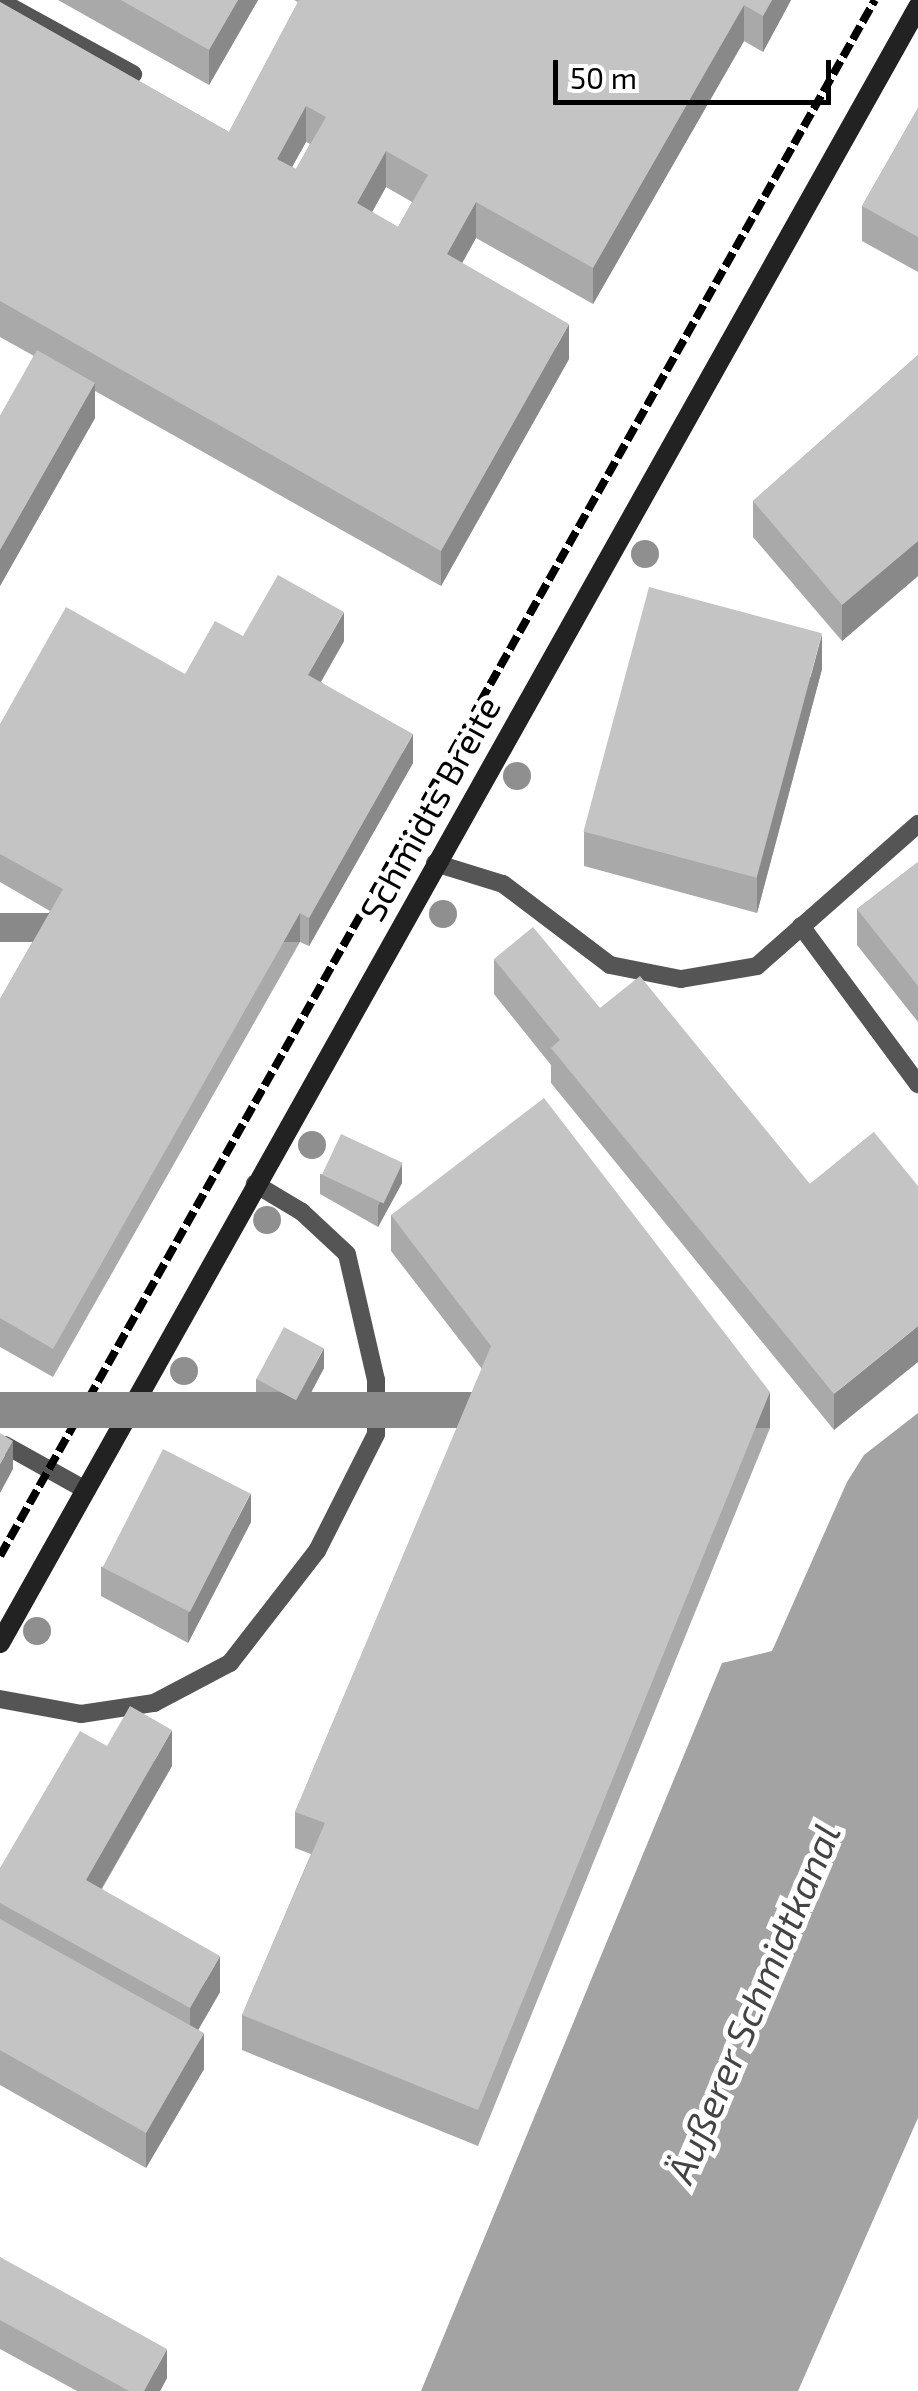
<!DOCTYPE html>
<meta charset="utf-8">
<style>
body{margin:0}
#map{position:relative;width:918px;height:2391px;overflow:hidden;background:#fff;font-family:"Exo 2",sans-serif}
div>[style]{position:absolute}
.water>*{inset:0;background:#a3a3a3}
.lane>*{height:18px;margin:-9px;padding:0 9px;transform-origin:9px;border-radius:9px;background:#555}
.secondary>*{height:20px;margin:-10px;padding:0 10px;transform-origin:10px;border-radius:10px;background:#222}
.rail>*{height:8px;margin-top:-4px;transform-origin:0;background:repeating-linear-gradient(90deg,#000 0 15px,transparent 0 20px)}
.trees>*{width:28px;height:28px;margin:-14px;border-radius:50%;background:#8f8f8f}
.wall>*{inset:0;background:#a9a9a9}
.shaded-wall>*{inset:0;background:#898989;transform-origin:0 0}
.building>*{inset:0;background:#c4c4c4;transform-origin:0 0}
span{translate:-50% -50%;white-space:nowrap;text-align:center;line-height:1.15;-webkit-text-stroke:10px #fff;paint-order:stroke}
.street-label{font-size:35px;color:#000}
.water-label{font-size:38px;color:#444;font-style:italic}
.scale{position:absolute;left:553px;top:60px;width:278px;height:45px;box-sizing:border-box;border:5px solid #000;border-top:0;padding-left:12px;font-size:30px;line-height:35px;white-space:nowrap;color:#000;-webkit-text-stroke:8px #fff;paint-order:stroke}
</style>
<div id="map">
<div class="water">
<div style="clip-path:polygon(918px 1413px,918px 2118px,798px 2391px,421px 2391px,722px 1663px,772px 1651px,847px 1482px,864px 1455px)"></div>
</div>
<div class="lane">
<div style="left:0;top:1px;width:152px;rotate:28.8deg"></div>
<div style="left:435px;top:863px;width:71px;rotate:17.2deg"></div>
<div style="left:503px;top:884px;width:134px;rotate:37.1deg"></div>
<div style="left:610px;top:965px;width:72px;rotate:11.2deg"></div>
<div style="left:681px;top:979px;width:77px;rotate:-9.7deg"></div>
<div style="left:757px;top:966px;width:215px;rotate:-41.4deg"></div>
<div style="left:801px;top:926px;width:197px;rotate:53.5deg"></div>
<div style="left:5px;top:1445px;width:90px;rotate:29.1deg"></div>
<div style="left:0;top:1699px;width:82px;rotate:10.5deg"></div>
<div style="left:81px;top:1714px;width:74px;rotate:-8.6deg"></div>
<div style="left:154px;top:1703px;width:86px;rotate:-27.8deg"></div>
<div style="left:230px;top:1663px;width:142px;rotate:-52.2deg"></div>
<div style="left:317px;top:1551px;width:131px;rotate:-63.2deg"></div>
<div style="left:376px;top:1434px;width:54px;rotate:-90deg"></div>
<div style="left:376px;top:1380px;width:129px;rotate:-103deg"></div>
<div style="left:347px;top:1254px;width:62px;rotate:-137deg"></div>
<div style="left:302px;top:1212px;width:55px;rotate:-149.2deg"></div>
</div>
<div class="secondary">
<div style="left:0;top:1643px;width:1876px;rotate:-60.7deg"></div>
</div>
<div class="rail">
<div style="left:0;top:1556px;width:1785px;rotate:-60.65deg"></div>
</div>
<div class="trees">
<div style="left:645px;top:554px"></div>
<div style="left:517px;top:776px"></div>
<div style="left:443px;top:914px"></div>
<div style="left:312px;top:1145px"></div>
<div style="left:267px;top:1220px"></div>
<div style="left:184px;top:1371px"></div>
<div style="left:37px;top:1631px"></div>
</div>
<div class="wall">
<div style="clip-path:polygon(58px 0,258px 0,209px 85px)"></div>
<div style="clip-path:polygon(evenodd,294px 0,791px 0,763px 52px,744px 41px,593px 304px,476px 238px,462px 263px,569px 359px,441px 586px,95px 391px,95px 418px,0 586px,0 416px,34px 356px,0 337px,0 2px,229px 132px,298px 2px,294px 0,306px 142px,310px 144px,296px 169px,292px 167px,306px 142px,294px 0,386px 187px,412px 202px,398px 227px,372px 212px,386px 187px)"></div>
<div style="clip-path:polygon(918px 108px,918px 272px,862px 241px,862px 206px)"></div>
<div style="clip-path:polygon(918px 355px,918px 576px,842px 641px,753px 537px,753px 501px)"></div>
<div style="clip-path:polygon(243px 636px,344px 641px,321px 682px,413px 763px,309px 946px,300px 942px,53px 1377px,0 1347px,0 999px,50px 911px,0 882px,0 724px,185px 674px)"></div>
<div style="clip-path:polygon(822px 669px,757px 913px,584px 866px,584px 831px)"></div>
<div style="clip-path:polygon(918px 862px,918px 1022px,857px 945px,857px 909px)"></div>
<div style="clip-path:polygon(494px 959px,600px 1008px,810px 1184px,874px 1132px,834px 1430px,551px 1083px,551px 1065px,494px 994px)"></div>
<div style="clip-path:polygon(320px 1174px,402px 1183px,378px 1227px,320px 1194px)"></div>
<div style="clip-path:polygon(391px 1215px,770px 1428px,478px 2146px,242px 2050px,242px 2015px,311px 1854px,295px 1848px,295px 1812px,482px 1369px,391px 1251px)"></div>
<div style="clip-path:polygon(324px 1368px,296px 1421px,256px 1400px,256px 1379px)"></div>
<div style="clip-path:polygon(251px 1522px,188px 1643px,101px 1596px,101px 1567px)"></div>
<div style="clip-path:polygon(107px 1746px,172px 1766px,102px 1889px,220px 1992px,198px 2030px,204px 2069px,146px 2168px,0 2085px,0 1868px)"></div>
<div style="clip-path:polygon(0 2257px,167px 2378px,160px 2391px,77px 2391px,0 2349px)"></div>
</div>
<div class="shaded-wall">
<div style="clip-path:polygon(238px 0,258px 0,209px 85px,209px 50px)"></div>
<div style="clip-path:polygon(772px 0,791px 0,763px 52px,763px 16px)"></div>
<div style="clip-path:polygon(744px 5px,744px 41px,593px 304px,593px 268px)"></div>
<div style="clip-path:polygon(306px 106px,306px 142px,277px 194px,277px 159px)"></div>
<div style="clip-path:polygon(386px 151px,386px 187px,357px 239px,357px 203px)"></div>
<div style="clip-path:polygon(476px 202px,476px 238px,447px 290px,447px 254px)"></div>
<div style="clip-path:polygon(569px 324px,569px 359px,441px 586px,441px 551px)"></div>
<div style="clip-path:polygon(95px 383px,95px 418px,0 586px,0 550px)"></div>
<div style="clip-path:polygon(918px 541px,918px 576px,842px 641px,842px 605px)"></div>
<div style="clip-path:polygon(344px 612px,344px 641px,308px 704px,308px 675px)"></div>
<div style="clip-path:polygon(822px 634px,822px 669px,757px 913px,757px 877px)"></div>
<div style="clip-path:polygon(413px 734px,413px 763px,309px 946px,309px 918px)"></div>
<div style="left:300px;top:913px;width:29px;height:501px;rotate:90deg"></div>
<div style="clip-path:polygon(402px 1163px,402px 1183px,378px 1227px,378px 1206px)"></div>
<div style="clip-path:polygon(918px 1326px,918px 1362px,834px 1430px,834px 1394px)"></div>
<div style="clip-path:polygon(324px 1348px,324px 1368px,296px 1421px,296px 1401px)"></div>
<div style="left:770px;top:1392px;width:36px;height:775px;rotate:90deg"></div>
<div style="clip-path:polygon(13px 1441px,13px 1469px,0 1493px,0 1464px)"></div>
<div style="clip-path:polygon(251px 1493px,251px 1522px,188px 1643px,188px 1614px)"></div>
<div style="clip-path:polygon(172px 1730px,172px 1766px,86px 1915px,86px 1880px)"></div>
<div style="clip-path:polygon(220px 1956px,220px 1992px,190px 2044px,190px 2008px)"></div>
<div style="clip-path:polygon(204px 2033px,204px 2069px,146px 2168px,146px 2133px)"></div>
<div style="clip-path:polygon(167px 2349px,167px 2378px,160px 2391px,144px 2391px)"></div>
</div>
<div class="building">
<div style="clip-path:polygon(121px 0,238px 0,209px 50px)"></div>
<div style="clip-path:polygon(evenodd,299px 0,772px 0,763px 16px,744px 5px,593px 268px,476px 202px,447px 254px,569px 324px,441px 551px,0 301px,0 2px,229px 132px,299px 0,306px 106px,326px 117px,296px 169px,277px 159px,306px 106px,299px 0,386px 151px,428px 175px,398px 227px,357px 203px,386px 151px)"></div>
<div style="clip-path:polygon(918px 108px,918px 237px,862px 206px)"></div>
<div style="clip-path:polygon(37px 350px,95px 383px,0 550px,0 416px)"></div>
<div style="clip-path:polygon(918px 355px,918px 541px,842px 605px,753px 501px)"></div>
<div style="clip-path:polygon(278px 575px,344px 612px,308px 675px,413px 734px,309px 918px,300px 913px,53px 1349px,0 1318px,0 999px,63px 889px,0 854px,0 724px,66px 607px,185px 674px,215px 621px,243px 636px)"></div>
<div style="left:649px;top:587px;width:179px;height:253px;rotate:15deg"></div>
<div style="clip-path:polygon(918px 862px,918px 986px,857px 909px)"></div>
<div style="clip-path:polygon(533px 927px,600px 1008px,640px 976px,810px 1184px,874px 1132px,918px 1186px,918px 1326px,834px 1394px,551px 1048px,560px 1040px,494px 959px)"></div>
<div style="clip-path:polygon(544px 1098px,770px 1392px,478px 2110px,242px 2015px,325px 1823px,295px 1812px,491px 1346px,391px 1215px)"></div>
<div style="left:341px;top:1134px;width:68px;height:45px;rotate:25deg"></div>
<div style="left:284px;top:1327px;width:45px;height:59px;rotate:28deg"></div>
<div style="clip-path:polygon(0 1433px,13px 1441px,0 1464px)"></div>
<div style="left:163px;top:1449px;width:98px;height:133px;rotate:27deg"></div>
<div style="clip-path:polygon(130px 1706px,172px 1730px,86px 1880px,220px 1956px,190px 2008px,0 1903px,0 1868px,80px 1731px,107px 1746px)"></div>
<div style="clip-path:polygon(0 1919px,204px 2033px,146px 2133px,0 2050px)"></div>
<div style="clip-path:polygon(0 2257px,167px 2349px,144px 2391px,129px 2391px,0 2320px)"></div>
</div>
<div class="street-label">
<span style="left:429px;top:808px;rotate:-61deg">Schmidts Breite</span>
</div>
<div class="water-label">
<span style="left:753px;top:2003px;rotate:-67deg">Äußerer Schmidtkanal</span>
</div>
<div class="scale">50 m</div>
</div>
